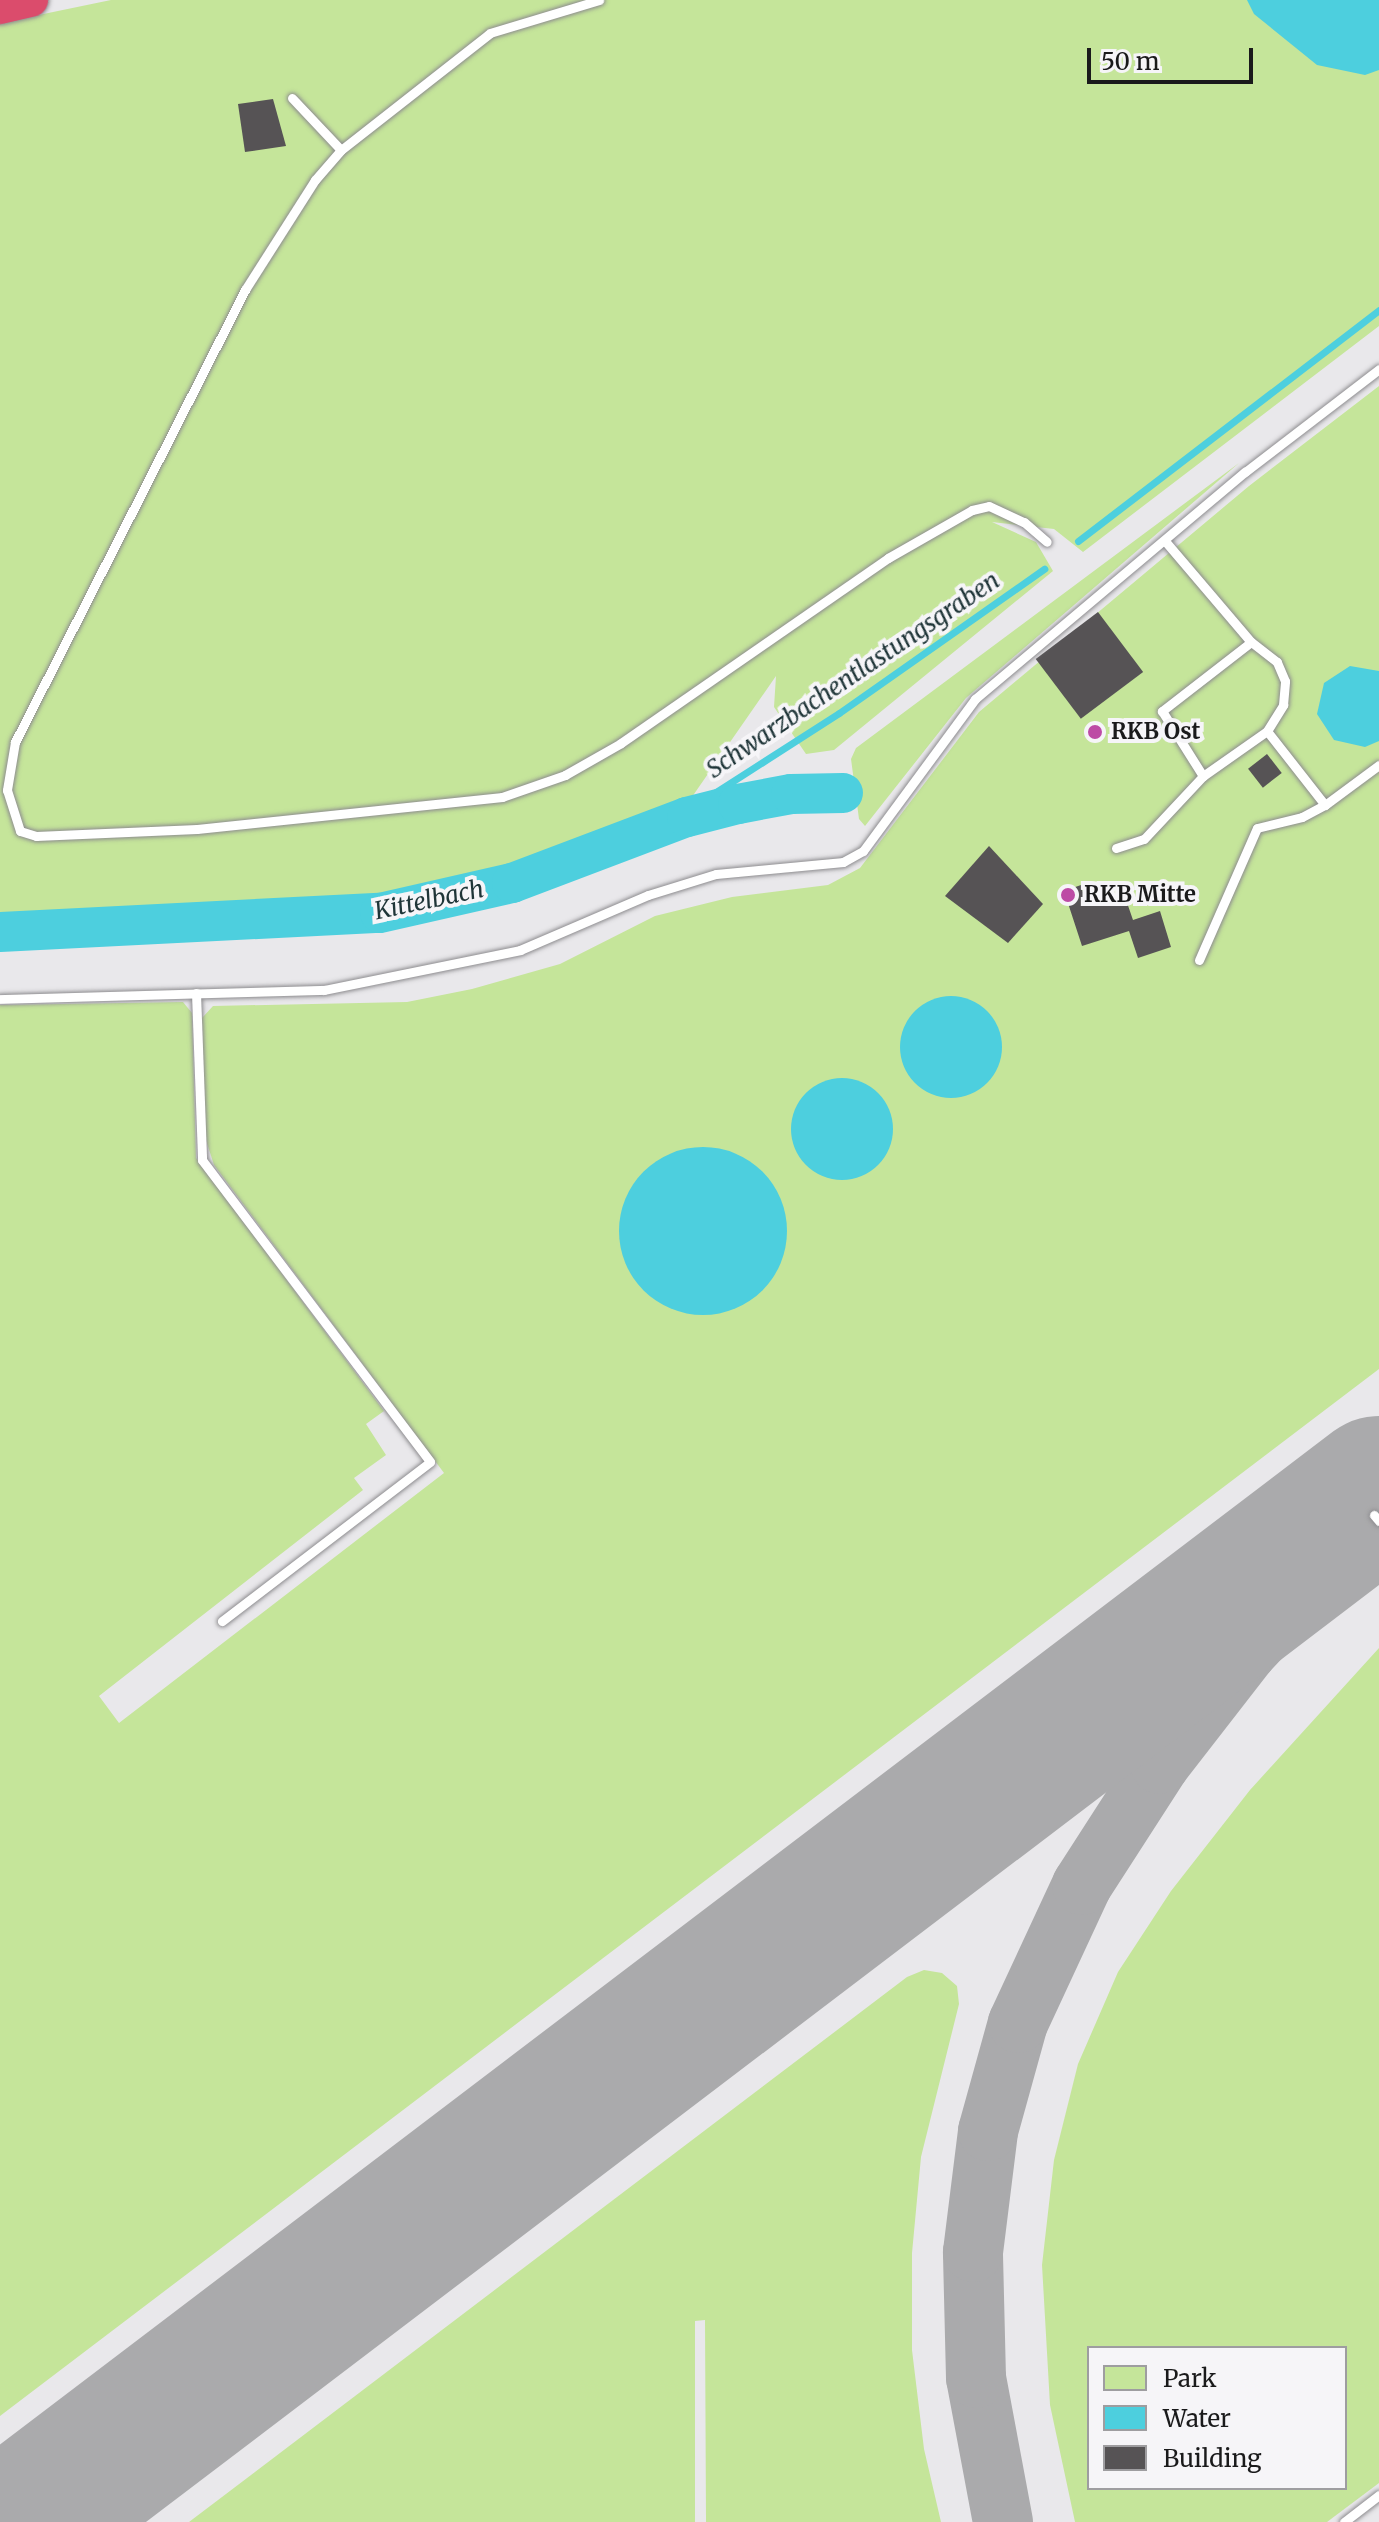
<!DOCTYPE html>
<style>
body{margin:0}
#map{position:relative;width:1379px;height:2522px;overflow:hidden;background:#e9e8eb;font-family:Merriweather,serif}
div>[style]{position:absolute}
.green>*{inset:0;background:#c5e59a}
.water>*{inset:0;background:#4dcfde}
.round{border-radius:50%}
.stream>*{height:7px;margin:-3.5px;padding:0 3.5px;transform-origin:3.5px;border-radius:3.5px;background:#4dcfde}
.river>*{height:40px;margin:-20px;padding:0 20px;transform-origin:20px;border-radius:20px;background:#4dcfde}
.taxiway>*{height:60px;margin:-30px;padding:0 30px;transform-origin:30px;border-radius:30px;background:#aaaaac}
.runway>*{height:150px;margin:-75px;padding:0 75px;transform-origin:75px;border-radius:75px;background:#aaaaac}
.building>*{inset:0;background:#565355;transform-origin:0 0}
.roads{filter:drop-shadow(0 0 2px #8d8c8f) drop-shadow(0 0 2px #8d8c8f)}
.lane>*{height:9px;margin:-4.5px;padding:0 4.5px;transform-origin:4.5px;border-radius:4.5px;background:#fff}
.highway>*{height:34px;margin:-17px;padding:0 17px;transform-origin:17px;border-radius:17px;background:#db4c6c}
.dots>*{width:22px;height:22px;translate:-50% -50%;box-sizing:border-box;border:4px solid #f6f5f8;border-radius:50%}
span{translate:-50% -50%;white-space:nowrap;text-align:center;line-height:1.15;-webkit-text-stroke:8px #f6f5f8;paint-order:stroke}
.poi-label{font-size:22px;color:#1a1a1b;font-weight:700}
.left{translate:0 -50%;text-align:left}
.water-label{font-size:24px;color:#1f3538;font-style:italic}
.legend{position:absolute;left:1087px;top:2346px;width:260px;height:144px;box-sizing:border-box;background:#f6f5f8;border:2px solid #9e9da0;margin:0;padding:10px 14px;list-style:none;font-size:24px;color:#1a1a1b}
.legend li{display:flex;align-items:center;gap:16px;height:40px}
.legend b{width:40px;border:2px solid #9e9da0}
.scale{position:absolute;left:1087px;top:48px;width:166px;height:36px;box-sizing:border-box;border:4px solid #1a1a1b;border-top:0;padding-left:10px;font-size:24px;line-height:28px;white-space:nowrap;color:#1a1a1b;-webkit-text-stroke:6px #f6f5f8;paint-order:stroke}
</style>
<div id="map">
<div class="green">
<div style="clip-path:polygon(111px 0,1379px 0,1379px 326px,1083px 552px,1054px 529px,992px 522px,1036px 542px,1053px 571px,834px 750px,806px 754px,774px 707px,776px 676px,685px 807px,582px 846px,389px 903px,0 918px,0 23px)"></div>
<div style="clip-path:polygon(1379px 386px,1379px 1369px,0 2416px,0 1005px,183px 1002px,192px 1013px,196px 1158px,384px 1411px,366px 1424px,386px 1455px,354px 1478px,363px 1490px,99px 1696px,119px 1723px,444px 1473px,214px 1165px,205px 1137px,202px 1018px,213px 1006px,407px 1002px,472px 989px,560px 964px,655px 916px,732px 897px,828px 885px,860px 868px,979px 712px,1249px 486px)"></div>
<div style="clip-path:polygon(1239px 463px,966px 698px,865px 826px,859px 819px,851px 759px,856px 748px)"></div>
<div style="clip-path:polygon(evenodd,1379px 1648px,1379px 2483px,1327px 2522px,1075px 2522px,1050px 2405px,1042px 2265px,1054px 2160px,1078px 2064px,1118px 1972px,1171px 1891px,1250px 1790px,1379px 1648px,1089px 2348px,1345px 2348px,1345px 2488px,1089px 2488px,1089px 2348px)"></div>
<div style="clip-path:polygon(924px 1970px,942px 1973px,957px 1986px,959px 2004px,921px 2157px,912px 2253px,912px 2350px,924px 2449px,941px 2522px,706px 2522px,705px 2320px,695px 2321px,695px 2522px,189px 2522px,907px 1977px)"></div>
</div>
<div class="water">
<div style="clip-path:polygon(1247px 0,1379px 0,1379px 70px,1365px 75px,1317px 65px,1254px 14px)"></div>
<div style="clip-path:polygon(1350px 666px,1379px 671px,1379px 741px,1365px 747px,1334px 740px,1317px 714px,1324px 683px)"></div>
<div class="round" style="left:900px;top:996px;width:102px;height:102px"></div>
<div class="round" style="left:791px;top:1078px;width:102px;height:102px"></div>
<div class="round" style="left:619px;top:1147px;width:168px;height:168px"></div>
</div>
<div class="stream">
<div style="left:1078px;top:541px;width:379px;rotate:-37.5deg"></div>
<div style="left:687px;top:817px;width:25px;rotate:-45deg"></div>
<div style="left:705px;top:799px;width:159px;rotate:-32.7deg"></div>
<div style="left:839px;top:713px;width:251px;rotate:-35.1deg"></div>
</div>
<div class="river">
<div style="left:0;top:932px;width:380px;rotate:-2.9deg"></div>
<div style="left:380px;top:913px;width:135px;rotate:-12.8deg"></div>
<div style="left:512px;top:883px;width:187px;rotate:-20.7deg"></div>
<div style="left:687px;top:817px;width:53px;rotate:-14.3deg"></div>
<div style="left:738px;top:804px;width:54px;rotate:-10.7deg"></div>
<div style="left:791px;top:794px;width:52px;rotate:-1.1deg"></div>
</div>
<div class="taxiway">
<div style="left:1003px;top:2522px;width:147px;rotate:-100.6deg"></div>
<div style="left:976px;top:2378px;width:126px;rotate:-91.4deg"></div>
<div style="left:973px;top:2252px;width:122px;rotate:-82.9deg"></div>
<div style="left:988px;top:2131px;width:112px;rotate:-74.5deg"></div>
<div style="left:1018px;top:2023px;width:152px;rotate:-65.1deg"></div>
<div style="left:1082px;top:1885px;width:144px;rotate:-57.2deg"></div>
<div style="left:1160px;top:1764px;width:142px;rotate:-52.2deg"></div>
<div style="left:1247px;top:1652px;width:193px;rotate:-46.9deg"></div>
</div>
<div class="runway">
<div style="left:22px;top:2522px;width:1704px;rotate:-37.23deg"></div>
</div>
<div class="building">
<div style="clip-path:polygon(273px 99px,286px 146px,245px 152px,238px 104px)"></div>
<div style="left:1098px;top:612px;width:75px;height:78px;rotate:53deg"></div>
<div style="left:1267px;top:754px;width:24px;height:24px;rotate:52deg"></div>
<div style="clip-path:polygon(989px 846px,1043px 904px,1008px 943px,945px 896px)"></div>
<div style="clip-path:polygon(1081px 885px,1084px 896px,1112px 887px,1115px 894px,1123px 891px,1133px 920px,1160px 911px,1171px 947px,1138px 958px,1129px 931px,1082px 946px,1064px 891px)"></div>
</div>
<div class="roads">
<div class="lane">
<div style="left:292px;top:98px;width:71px;rotate:46.7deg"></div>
<div style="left:341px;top:150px;width:189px;rotate:-38.1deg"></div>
<div style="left:490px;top:33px;width:114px;rotate:-16.8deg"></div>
<div style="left:341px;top:150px;width:40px;rotate:131deg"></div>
<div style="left:315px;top:180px;width:130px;rotate:122.5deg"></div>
<div style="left:245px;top:290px;width:507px;rotate:116.97deg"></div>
<div style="left:15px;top:742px;width:49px;rotate:99.5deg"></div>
<div style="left:7px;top:790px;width:43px;rotate:72.4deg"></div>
<div style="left:20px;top:831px;width:17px;rotate:17deg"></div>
<div style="left:36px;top:836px;width:161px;rotate:-2.5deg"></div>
<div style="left:197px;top:829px;width:307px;rotate:-6deg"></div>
<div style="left:502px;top:797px;width:67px;rotate:-19.2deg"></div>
<div style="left:565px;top:775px;width:64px;rotate:-29.7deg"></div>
<div style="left:621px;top:743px;width:325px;rotate:-34.7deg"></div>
<div style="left:888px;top:558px;width:97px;rotate:-29.7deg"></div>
<div style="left:972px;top:510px;width:17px;rotate:-13deg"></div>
<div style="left:989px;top:506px;width:38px;rotate:25deg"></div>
<div style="left:1024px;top:522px;width:30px;rotate:41deg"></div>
<div style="left:1165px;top:541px;width:133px;rotate:49.6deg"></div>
<div style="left:1251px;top:642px;width:113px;rotate:142.2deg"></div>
<div style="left:1162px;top:711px;width:77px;rotate:57.8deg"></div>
<div style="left:1203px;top:776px;width:78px;rotate:-35.1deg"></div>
<div style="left:1267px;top:731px;width:31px;rotate:-58deg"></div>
<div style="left:1283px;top:705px;width:24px;rotate:-85deg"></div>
<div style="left:1285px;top:681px;width:21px;rotate:-113deg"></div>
<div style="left:1277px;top:662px;width:33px;rotate:-142deg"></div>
<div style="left:1267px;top:731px;width:94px;rotate:51.9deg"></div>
<div style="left:1325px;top:805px;width:67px;rotate:-36.5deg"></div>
<div style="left:1116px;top:848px;width:29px;rotate:-18deg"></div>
<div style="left:1144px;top:839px;width:86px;rotate:-46.9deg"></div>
<div style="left:1199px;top:960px;width:144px;rotate:-66.3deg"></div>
<div style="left:1257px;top:828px;width:46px;rotate:-13.7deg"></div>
<div style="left:1302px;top:817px;width:26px;rotate:-28deg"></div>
<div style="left:196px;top:993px;width:167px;rotate:87.9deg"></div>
<div style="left:202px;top:1160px;width:378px;rotate:52.9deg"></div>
<div style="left:430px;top:1462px;width:262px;rotate:142.6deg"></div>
<div style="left:0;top:999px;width:324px;rotate:-1.6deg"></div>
<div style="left:324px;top:990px;width:200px;rotate:-11.5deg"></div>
<div style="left:520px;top:950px;width:139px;rotate:-23.3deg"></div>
<div style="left:648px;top:895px;width:71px;rotate:-17.2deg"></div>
<div style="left:716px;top:874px;width:128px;rotate:-5.4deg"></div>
<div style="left:843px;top:862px;width:23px;rotate:-29deg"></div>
<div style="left:863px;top:851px;width:189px;rotate:-53.6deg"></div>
<div style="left:975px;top:699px;width:353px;rotate:-40.1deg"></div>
<div style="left:1245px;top:472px;width:169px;rotate:-37.5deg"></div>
<div style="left:1374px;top:1515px;width:8px;rotate:50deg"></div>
<div style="left:1344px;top:2522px;width:44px;rotate:-37.6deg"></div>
</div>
<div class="highway">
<div style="left:0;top:7px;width:32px;rotate:-13deg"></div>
</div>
</div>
<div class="dots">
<div style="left:1095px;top:732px;background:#bd4ba5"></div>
<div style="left:1068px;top:895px;background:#bd4ba5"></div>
</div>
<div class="poi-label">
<span class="left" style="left:1111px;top:732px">RKB Ost</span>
<span class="left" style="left:1084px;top:895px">RKB Mitte</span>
</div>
<div class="water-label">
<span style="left:853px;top:675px;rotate:-34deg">Schwarzbachentlastungsgraben</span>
<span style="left:429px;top:900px;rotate:-12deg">Kittelbach</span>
</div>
<ul class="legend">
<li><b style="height:22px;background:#c5e59a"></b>Park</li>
<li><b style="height:22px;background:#4dcfde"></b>Water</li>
<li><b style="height:22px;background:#565355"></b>Building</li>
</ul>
<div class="scale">50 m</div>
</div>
